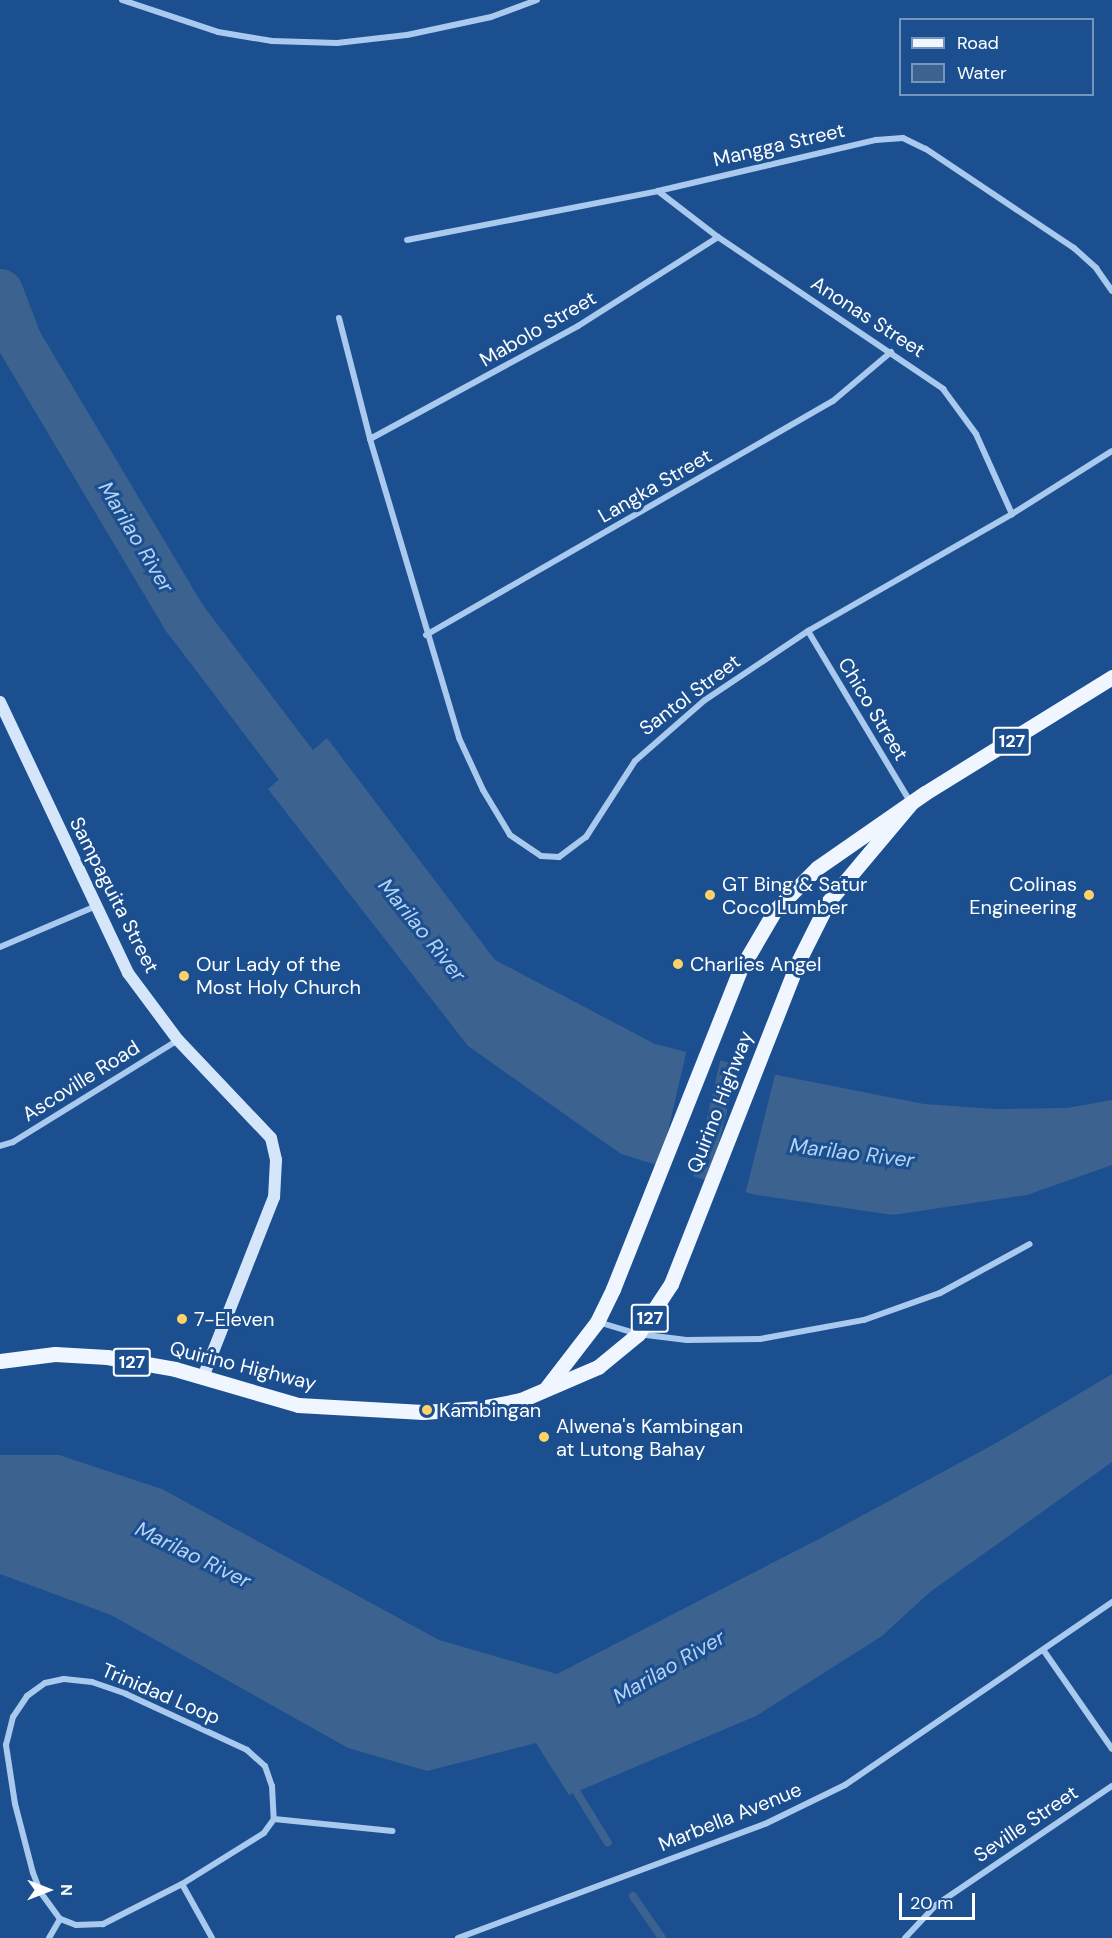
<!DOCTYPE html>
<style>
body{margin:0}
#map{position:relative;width:1112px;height:1938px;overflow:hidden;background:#1b4f8f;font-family:"DM Sans",sans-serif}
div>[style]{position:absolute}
.water>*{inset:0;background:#3c6290}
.pier>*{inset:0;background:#1b4f8f;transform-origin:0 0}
.stream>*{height:8px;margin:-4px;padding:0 4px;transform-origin:4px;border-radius:4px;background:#3c6290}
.river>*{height:45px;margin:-22.5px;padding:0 22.5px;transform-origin:22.5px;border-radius:22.5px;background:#3c6290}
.street>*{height:6px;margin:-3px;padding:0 3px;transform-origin:3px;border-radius:3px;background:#a9c9ee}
.secondary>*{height:12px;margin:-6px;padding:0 6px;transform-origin:6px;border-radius:6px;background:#d6e6fa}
.primary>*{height:15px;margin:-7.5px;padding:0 7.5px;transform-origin:7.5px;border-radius:7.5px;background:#f0f6ff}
.dots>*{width:16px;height:16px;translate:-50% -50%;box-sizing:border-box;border:3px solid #1b4f8f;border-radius:50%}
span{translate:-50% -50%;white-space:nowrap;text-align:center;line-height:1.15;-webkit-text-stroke:6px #1b4f8f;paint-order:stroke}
.shield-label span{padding:2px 4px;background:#1b4f8f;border:2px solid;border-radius:4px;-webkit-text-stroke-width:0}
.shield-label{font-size:18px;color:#fff;font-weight:700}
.street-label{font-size:20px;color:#fff}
.poi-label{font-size:20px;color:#fff}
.left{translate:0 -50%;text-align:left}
.right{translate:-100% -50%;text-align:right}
.water-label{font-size:21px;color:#b5d3f5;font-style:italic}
.legend{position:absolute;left:899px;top:18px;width:195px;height:78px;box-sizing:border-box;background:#1b4f8f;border:2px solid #7695bc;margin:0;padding:8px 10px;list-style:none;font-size:18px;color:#fff}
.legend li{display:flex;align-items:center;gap:12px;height:30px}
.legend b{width:30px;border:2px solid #7695bc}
.north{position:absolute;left:18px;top:1860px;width:60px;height:60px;-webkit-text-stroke:4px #1b4f8f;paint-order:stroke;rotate:90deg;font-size:16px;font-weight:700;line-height:24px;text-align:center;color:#fff}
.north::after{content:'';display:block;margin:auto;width:21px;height:27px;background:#fff;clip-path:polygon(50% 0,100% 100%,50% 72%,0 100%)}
.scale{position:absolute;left:899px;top:1893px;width:76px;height:27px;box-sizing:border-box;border:3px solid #fff;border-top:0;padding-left:8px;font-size:18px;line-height:21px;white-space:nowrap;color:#fff;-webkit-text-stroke:4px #1b4f8f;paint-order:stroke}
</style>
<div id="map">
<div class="water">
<div style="clip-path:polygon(327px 738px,495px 960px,655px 1044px,782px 1076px,924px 1104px,996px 1109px,1067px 1108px,1112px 1100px,1112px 1165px,1027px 1195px,893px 1215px,751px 1194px,621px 1154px,468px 1046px,268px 789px)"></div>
<div style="clip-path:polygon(1112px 1374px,1112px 1462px,930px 1592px,882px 1636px,756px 1716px,569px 1795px,536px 1743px,427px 1771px,348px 1748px,111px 1615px,0 1574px,0 1455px,59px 1455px,162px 1489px,439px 1640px,557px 1674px,817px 1540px,998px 1442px)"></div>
</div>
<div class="pier">
<div style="left:687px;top:1049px;width:35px;height:123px;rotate:13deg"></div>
<div style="left:739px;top:1062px;width:38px;height:126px;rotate:14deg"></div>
</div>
<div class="stream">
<div style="left:571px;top:1783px;width:70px;rotate:58.3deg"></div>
<div style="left:633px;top:1896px;width:51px;rotate:55.4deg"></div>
</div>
<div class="river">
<div style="left:0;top:291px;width:53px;rotate:69.2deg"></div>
<div style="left:19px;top:341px;width:324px;rotate:59.2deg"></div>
<div style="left:185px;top:619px;width:243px;rotate:52.8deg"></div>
</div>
<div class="street">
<div style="left:122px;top:0;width:101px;rotate:18.4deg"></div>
<div style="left:218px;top:32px;width:55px;rotate:9.5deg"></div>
<div style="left:272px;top:41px;width:65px;rotate:1.8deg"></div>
<div style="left:337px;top:43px;width:70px;rotate:-6.5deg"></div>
<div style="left:407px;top:35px;width:86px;rotate:-12.1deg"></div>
<div style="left:491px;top:17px;width:49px;rotate:-20.3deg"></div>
<div style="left:658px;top:191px;width:76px;rotate:37.5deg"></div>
<div style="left:718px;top:237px;width:272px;rotate:34deg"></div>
<div style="left:943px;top:389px;width:56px;rotate:53.7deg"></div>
<div style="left:976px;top:434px;width:88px;rotate:65.8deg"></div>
<div style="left:407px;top:240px;width:256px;rotate:-11deg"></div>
<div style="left:658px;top:191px;width:224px;rotate:-13.2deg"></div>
<div style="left:876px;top:140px;width:27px;rotate:-4deg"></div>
<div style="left:903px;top:138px;width:25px;rotate:26deg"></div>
<div style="left:926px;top:149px;width:178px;rotate:33.8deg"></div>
<div style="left:1074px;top:248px;width:30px;rotate:42deg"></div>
<div style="left:1096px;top:268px;width:28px;rotate:55deg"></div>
<div style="left:339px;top:318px;width:125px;rotate:75.6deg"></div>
<div style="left:370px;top:439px;width:312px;rotate:73.4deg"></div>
<div style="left:459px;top:738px;width:57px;rotate:65.2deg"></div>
<div style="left:483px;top:790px;width:52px;rotate:59deg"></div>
<div style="left:510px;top:835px;width:37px;rotate:34deg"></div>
<div style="left:541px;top:856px;width:18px;rotate:3deg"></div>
<div style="left:559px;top:857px;width:34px;rotate:-37deg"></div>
<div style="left:586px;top:837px;width:90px;rotate:-57.2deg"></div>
<div style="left:635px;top:761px;width:93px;rotate:-41.1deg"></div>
<div style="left:705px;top:700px;width:124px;rotate:-33.8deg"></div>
<div style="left:808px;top:631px;width:235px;rotate:-29.8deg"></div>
<div style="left:1012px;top:514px;width:118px;rotate:-32.2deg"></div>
<div style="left:370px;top:439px;width:237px;rotate:-28.5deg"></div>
<div style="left:578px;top:326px;width:166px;rotate:-32.4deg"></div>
<div style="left:808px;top:631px;width:200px;rotate:59.1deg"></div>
<div style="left:426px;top:635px;width:469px;rotate:-29.9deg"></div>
<div style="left:833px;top:401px;width:76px;rotate:-40.2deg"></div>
<div style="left:0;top:947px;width:102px;rotate:-23.1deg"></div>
<div style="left:0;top:1146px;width:14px;rotate:-17deg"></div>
<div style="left:13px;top:1142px;width:194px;rotate:-31.7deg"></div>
<div style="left:598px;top:1322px;width:42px;rotate:16.7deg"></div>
<div style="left:638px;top:1334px;width:49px;rotate:7deg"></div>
<div style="left:687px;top:1340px;width:73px;rotate:-0.8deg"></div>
<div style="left:760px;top:1339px;width:106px;rotate:-10.4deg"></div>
<div style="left:864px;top:1320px;width:81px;rotate:-19.6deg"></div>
<div style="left:940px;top:1293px;width:102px;rotate:-28.6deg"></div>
<div style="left:1044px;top:1651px;width:119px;rotate:55.2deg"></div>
<div style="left:64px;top:1679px;width:28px;rotate:6deg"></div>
<div style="left:92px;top:1682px;width:36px;rotate:19deg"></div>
<div style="left:126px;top:1694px;width:133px;rotate:24.8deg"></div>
<div style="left:247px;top:1750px;width:24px;rotate:42deg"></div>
<div style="left:265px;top:1766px;width:21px;rotate:71deg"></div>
<div style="left:272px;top:1786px;width:33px;rotate:87deg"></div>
<div style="left:274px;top:1819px;width:17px;rotate:126deg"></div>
<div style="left:264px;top:1833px;width:97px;rotate:148.1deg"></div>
<div style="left:182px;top:1884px;width:89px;rotate:153.1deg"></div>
<div style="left:103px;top:1924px;width:27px;rotate:178deg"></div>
<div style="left:76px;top:1925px;width:17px;rotate:-159deg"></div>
<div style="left:60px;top:1919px;width:34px;rotate:-126deg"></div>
<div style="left:40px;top:1891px;width:19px;rotate:-111deg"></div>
<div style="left:33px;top:1873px;width:71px;rotate:-104.6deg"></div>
<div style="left:15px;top:1804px;width:60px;rotate:-98.7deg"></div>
<div style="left:6px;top:1745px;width:29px;rotate:-76deg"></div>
<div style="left:13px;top:1717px;width:25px;rotate:-56deg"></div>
<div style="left:27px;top:1696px;width:22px;rotate:-36deg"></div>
<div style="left:45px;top:1683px;width:19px;rotate:-12deg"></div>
<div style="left:274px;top:1819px;width:119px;rotate:5.8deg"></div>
<div style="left:182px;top:1884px;width:62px;rotate:60.9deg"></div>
<div style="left:49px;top:1938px;width:22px;rotate:-60deg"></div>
<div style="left:458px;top:1938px;width:327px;rotate:-20.4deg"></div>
<div style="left:765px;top:1824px;width:89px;rotate:-26deg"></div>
<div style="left:845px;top:1785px;width:324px;rotate:-34.4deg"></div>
<div style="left:905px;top:1938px;width:45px;rotate:-46.8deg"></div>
<div style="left:936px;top:1905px;width:212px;rotate:-34.1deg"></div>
</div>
<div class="secondary">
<div style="left:0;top:702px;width:300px;rotate:64.7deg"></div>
<div style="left:128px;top:973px;width:84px;rotate:53.3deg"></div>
<div style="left:178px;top:1040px;width:135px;rotate:46.5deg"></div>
<div style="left:271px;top:1138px;width:23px;rotate:77deg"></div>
<div style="left:276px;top:1160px;width:37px;rotate:93deg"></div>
<div style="left:274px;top:1197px;width:193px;rotate:111.5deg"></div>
</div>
<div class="primary">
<div style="left:0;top:1361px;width:55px;rotate:-7.3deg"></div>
<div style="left:55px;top:1354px;width:52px;rotate:3.3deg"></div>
<div style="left:107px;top:1357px;width:69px;rotate:10deg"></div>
<div style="left:175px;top:1369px;width:128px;rotate:16.3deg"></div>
<div style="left:298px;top:1405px;width:125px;rotate:3.2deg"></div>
<div style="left:423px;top:1412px;width:57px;rotate:-4deg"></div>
<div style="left:480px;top:1408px;width:42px;rotate:-11deg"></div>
<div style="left:521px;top:1400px;width:84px;rotate:-23.2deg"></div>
<div style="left:598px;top:1367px;width:52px;rotate:-39.5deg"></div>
<div style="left:638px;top:1334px;width:60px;rotate:-56.6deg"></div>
<div style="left:671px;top:1284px;width:346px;rotate:-68.5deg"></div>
<div style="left:798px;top:962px;width:67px;rotate:-63.4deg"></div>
<div style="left:828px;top:902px;width:129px;rotate:-50deg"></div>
<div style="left:547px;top:1387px;width:82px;rotate:-52.4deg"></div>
<div style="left:597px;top:1322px;width:37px;rotate:-64deg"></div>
<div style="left:613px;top:1289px;width:343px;rotate:-68.3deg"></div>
<div style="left:740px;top:970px;width:69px;rotate:-59.7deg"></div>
<div style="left:775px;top:910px;width:59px;rotate:-45deg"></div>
<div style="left:817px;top:868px;width:131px;rotate:-34.8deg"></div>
<div style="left:925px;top:793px;width:220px;rotate:-31.8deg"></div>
</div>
<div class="dots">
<div style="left:710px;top:895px;background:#ffd166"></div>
<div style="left:1089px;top:895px;background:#ffd166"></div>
<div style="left:678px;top:964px;background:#ffd166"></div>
<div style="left:184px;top:976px;background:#ffd166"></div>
<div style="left:182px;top:1319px;background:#ffd166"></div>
<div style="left:427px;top:1410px;background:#ffd166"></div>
<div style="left:544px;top:1437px;background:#ffd166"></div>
</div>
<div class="shield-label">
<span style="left:1012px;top:741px">127</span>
<span style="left:650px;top:1318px">127</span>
<span style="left:132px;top:1362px">127</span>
</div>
<div class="street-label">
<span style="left:779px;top:145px;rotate:-13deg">Mangga Street</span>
<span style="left:868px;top:317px;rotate:33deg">Anonas Street</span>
<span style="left:538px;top:329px;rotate:-30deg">Mabolo Street</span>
<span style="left:655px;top:486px;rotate:-30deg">Langka Street</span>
<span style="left:690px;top:695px;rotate:-37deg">Santol Street</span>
<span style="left:873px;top:709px;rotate:59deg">Chico Street</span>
<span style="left:114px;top:895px;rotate:63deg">Sampaguita Street</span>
<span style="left:81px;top:1081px;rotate:-32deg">Ascoville Road</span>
<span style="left:720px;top:1102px;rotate:-69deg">Quirino Highway</span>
<span style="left:243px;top:1366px;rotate:14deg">Quirino Highway</span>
<span style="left:161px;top:1694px;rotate:23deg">Trinidad Loop</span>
<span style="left:730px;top:1817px;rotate:-22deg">Marbella Avenue</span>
<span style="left:1026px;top:1824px;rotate:-34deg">Seville Street</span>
</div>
<div class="poi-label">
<span class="left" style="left:722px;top:896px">GT Bing &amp; Satur<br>Coco Lumber</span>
<span class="right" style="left:1077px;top:896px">Colinas<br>Engineering</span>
<span class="left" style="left:196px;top:976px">Our Lady of the<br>Most Holy Church</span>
<span class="left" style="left:690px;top:964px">Charlies Angel</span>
<span class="left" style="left:194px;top:1319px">7-Eleven</span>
<span class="left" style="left:439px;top:1410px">Kambingan</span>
<span class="left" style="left:556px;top:1438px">Alwena's Kambingan<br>at Lutong Bahay</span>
</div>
<div class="water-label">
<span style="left:136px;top:537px;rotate:59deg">Marilao River</span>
<span style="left:422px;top:930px;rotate:51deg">Marilao River</span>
<span style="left:852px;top:1153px;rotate:7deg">Marilao River</span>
<span style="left:193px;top:1555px;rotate:26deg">Marilao River</span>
<span style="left:669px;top:1667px;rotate:-30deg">Marilao River</span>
</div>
<ul class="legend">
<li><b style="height:8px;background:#f0f6ff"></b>Road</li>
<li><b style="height:16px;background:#3c6290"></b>Water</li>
</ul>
<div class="north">N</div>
<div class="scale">20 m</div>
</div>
